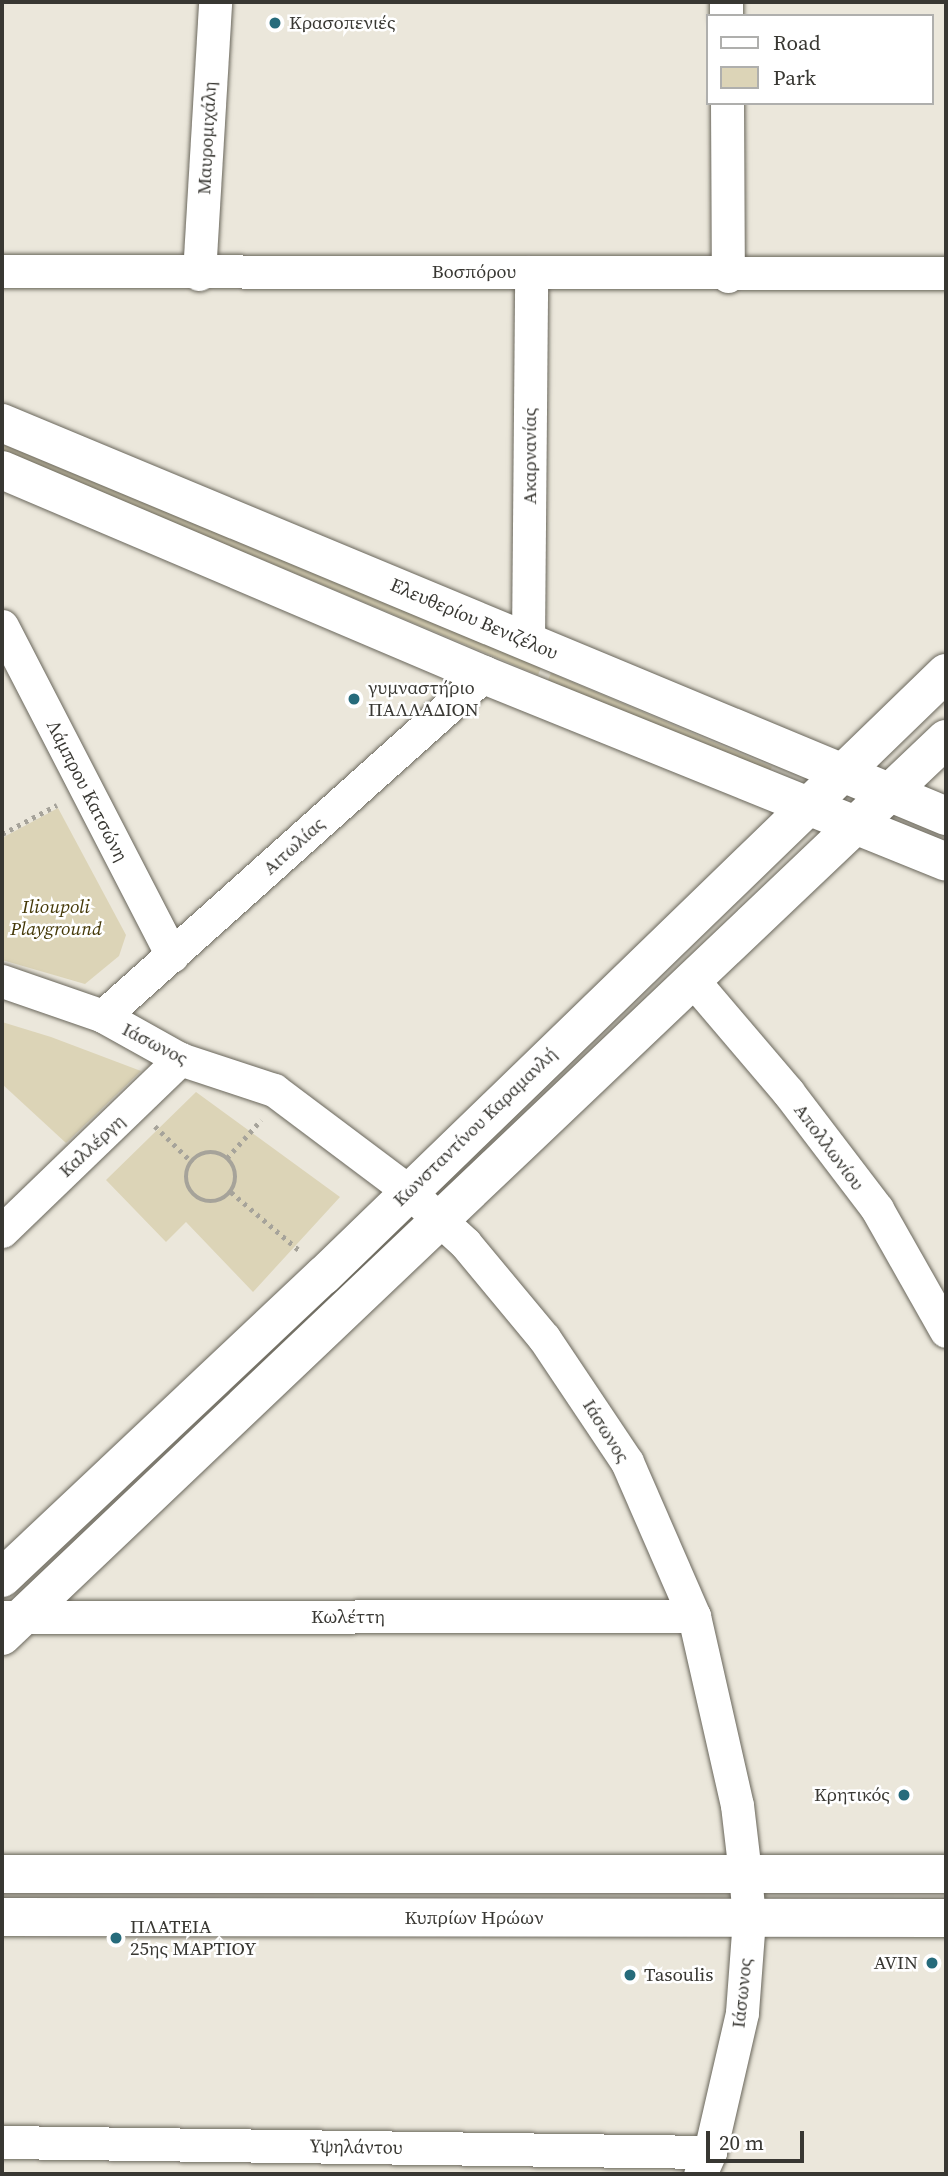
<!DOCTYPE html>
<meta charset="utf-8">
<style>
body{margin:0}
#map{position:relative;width:948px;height:2176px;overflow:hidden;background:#ebe7db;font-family:"Source Serif 4",serif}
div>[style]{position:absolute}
.green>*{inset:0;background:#dcd4b7;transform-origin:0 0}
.path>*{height:4.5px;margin-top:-2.25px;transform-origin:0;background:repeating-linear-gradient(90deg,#a6a39a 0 3.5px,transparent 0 8.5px)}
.path>.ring{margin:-2.25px;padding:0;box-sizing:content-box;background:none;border:4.5px solid #a6a39a;border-radius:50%}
.roads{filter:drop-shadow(0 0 2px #69665b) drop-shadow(0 0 2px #69665b)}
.minor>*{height:33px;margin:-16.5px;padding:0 16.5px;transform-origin:16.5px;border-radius:16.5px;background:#fff}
.tertiary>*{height:38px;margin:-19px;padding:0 19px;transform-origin:19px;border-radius:19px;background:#fff}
.secondary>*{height:38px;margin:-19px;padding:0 19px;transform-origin:19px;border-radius:19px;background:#fff}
.dots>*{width:19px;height:19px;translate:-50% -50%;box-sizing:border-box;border:4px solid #fff;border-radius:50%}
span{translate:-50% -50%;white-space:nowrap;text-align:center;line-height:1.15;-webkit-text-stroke:5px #fff;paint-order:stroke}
.poi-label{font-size:19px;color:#383732}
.left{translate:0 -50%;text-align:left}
.right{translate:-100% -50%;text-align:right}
.street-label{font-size:19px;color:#383732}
.park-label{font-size:19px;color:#453908;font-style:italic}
.frame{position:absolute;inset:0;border:4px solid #383732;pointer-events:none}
.legend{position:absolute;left:706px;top:14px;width:228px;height:91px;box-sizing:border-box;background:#fff;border:2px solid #afafad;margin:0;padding:9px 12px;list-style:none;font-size:21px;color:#383732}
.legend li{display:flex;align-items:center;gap:14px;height:35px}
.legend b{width:35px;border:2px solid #afafad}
.scale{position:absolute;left:706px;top:2131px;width:98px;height:32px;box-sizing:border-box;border:4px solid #383732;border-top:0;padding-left:9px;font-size:21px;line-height:24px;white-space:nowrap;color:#383732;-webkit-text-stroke:5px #fff;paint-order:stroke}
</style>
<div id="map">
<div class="green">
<div style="clip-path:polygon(2px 444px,541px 668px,538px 675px,2px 451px)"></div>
<div style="left:551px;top:673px;width:240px;height:8px;rotate:23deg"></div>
<div style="clip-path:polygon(58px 808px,126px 935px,119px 956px,85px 984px,2px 960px,2px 838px)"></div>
<div style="clip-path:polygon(2px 1022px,51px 1037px,141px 1071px,66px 1143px,2px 1084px)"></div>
<div style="clip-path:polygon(196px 1092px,340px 1197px,253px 1292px,186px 1222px,166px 1242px,106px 1180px)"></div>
</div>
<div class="path">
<div style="left:2px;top:834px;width:62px;rotate:-27.8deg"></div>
<div style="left:155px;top:1126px;width:52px;rotate:44.2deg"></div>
<div class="ring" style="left:186px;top:1152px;width:45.5px;height:45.5px"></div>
<div style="left:227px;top:1158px;width:51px;rotate:-48.2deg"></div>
<div style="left:231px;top:1192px;width:89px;rotate:40.5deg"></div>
</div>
<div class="roads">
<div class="minor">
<div style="left:726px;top:2px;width:14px;rotate:90deg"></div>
<div style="left:727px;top:103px;width:173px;rotate:89.7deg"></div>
<div style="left:2px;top:271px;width:944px;rotate:0.12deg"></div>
<div style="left:199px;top:274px;width:272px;rotate:-86.6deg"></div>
<div style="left:2px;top:626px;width:371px;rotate:62.7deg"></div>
<div style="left:528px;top:641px;width:369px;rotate:-89.5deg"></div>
<div style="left:691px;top:978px;width:150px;rotate:49.6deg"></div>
<div style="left:788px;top:1092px;width:147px;rotate:52.7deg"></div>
<div style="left:877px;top:1209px;width:140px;rotate:60.5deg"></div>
<div style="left:2px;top:981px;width:107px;rotate:19.1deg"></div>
<div style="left:103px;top:1016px;width:88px;rotate:29.2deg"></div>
<div style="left:180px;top:1059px;width:99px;rotate:18.3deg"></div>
<div style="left:274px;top:1090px;width:166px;rotate:36.9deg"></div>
<div style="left:407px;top:1190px;width:79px;rotate:42.4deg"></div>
<div style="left:465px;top:1243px;width:124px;rotate:50.3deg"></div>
<div style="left:544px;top:1338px;width:149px;rotate:56.2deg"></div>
<div style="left:627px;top:1462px;width:168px;rotate:66.5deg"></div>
<div style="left:694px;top:1616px;width:194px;rotate:77.2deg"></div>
<div style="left:737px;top:1805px;width:68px;rotate:83.3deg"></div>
<div style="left:745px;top:1873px;width:46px;rotate:85deg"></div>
<div style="left:749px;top:1919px;width:94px;rotate:94.3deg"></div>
<div style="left:742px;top:2013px;width:143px;rotate:103deg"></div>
<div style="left:710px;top:2152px;width:24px;rotate:114deg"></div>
<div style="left:103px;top:1016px;width:511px;rotate:-41.83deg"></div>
<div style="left:2px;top:1231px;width:248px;rotate:-44deg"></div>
<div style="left:4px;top:1617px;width:690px;rotate:-0.08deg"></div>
<div style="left:2px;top:2142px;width:708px;rotate:0.81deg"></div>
</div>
<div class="tertiary">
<div style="left:2px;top:1578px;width:441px;rotate:-43.3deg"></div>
<div style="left:323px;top:1276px;width:867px;rotate:-44.07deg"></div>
<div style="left:2px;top:1636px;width:1302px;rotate:-43.54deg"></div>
</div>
<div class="secondary">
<div style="left:2px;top:423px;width:1023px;rotate:22.6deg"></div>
<div style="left:2px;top:470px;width:524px;rotate:23.04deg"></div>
<div style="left:484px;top:675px;width:498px;rotate:22deg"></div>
<div style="left:2px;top:1874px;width:944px"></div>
<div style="left:2px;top:1917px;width:944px;rotate:0.06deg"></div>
</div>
</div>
<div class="dots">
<div style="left:275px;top:23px;background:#266b7b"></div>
<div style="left:354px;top:699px;background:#266b7b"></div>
<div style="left:904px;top:1795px;background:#266b7b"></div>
<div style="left:116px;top:1938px;background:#266b7b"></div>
<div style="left:932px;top:1963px;background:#266b7b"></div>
<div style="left:630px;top:1975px;background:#266b7b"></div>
</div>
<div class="poi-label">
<span class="left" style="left:289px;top:23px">Κρασοπενιές</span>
<span class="left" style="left:368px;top:699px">γυμναστήριο<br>ΠΑΛΛΑΔΙΟΝ</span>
<span class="right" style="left:890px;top:1795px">Κρητικός</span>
<span class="left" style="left:130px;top:1938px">ΠΛΑΤΕΙΑ<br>25ης ΜΑΡΤΙΟΥ</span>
<span class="right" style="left:918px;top:1963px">AVIN</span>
<span class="left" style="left:644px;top:1975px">Tasoulis</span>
</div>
<div class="street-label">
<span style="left:207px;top:138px;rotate:-87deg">Μαυρομιχάλη</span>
<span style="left:474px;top:272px">Βοσπόρου</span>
<span style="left:530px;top:456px;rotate:-90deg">Ακαρνανίας</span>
<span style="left:474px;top:619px;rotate:23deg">Ελευθερίου Βενιζέλου</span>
<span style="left:87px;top:791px;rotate:63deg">Λάμπρου Κατσώνη</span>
<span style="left:294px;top:846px;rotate:-42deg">Αιτωλίας</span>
<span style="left:155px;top:1044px;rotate:27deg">Ιάσωνος</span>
<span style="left:475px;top:1127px;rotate:-44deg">Κωνσταντίνου Καραμανλή</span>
<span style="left:92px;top:1146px;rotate:-43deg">Καλλέργη</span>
<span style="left:829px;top:1147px;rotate:53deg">Απολλωνίου</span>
<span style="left:606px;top:1431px;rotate:58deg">Ιάσωνος</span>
<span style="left:348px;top:1617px">Κωλέττη</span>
<span style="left:474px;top:1918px">Κυπρίων Ηρώων</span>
<span style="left:742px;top:1993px;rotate:-84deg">Ιάσωνος</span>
<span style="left:356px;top:2147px;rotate:1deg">Υψηλάντου</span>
</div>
<div class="park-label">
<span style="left:56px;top:918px">Ilioupoli<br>Playground</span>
</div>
<div class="frame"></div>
<ul class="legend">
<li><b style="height:9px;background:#fff"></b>Road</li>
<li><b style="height:19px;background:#dcd4b7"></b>Park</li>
</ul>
<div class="scale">20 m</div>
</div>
